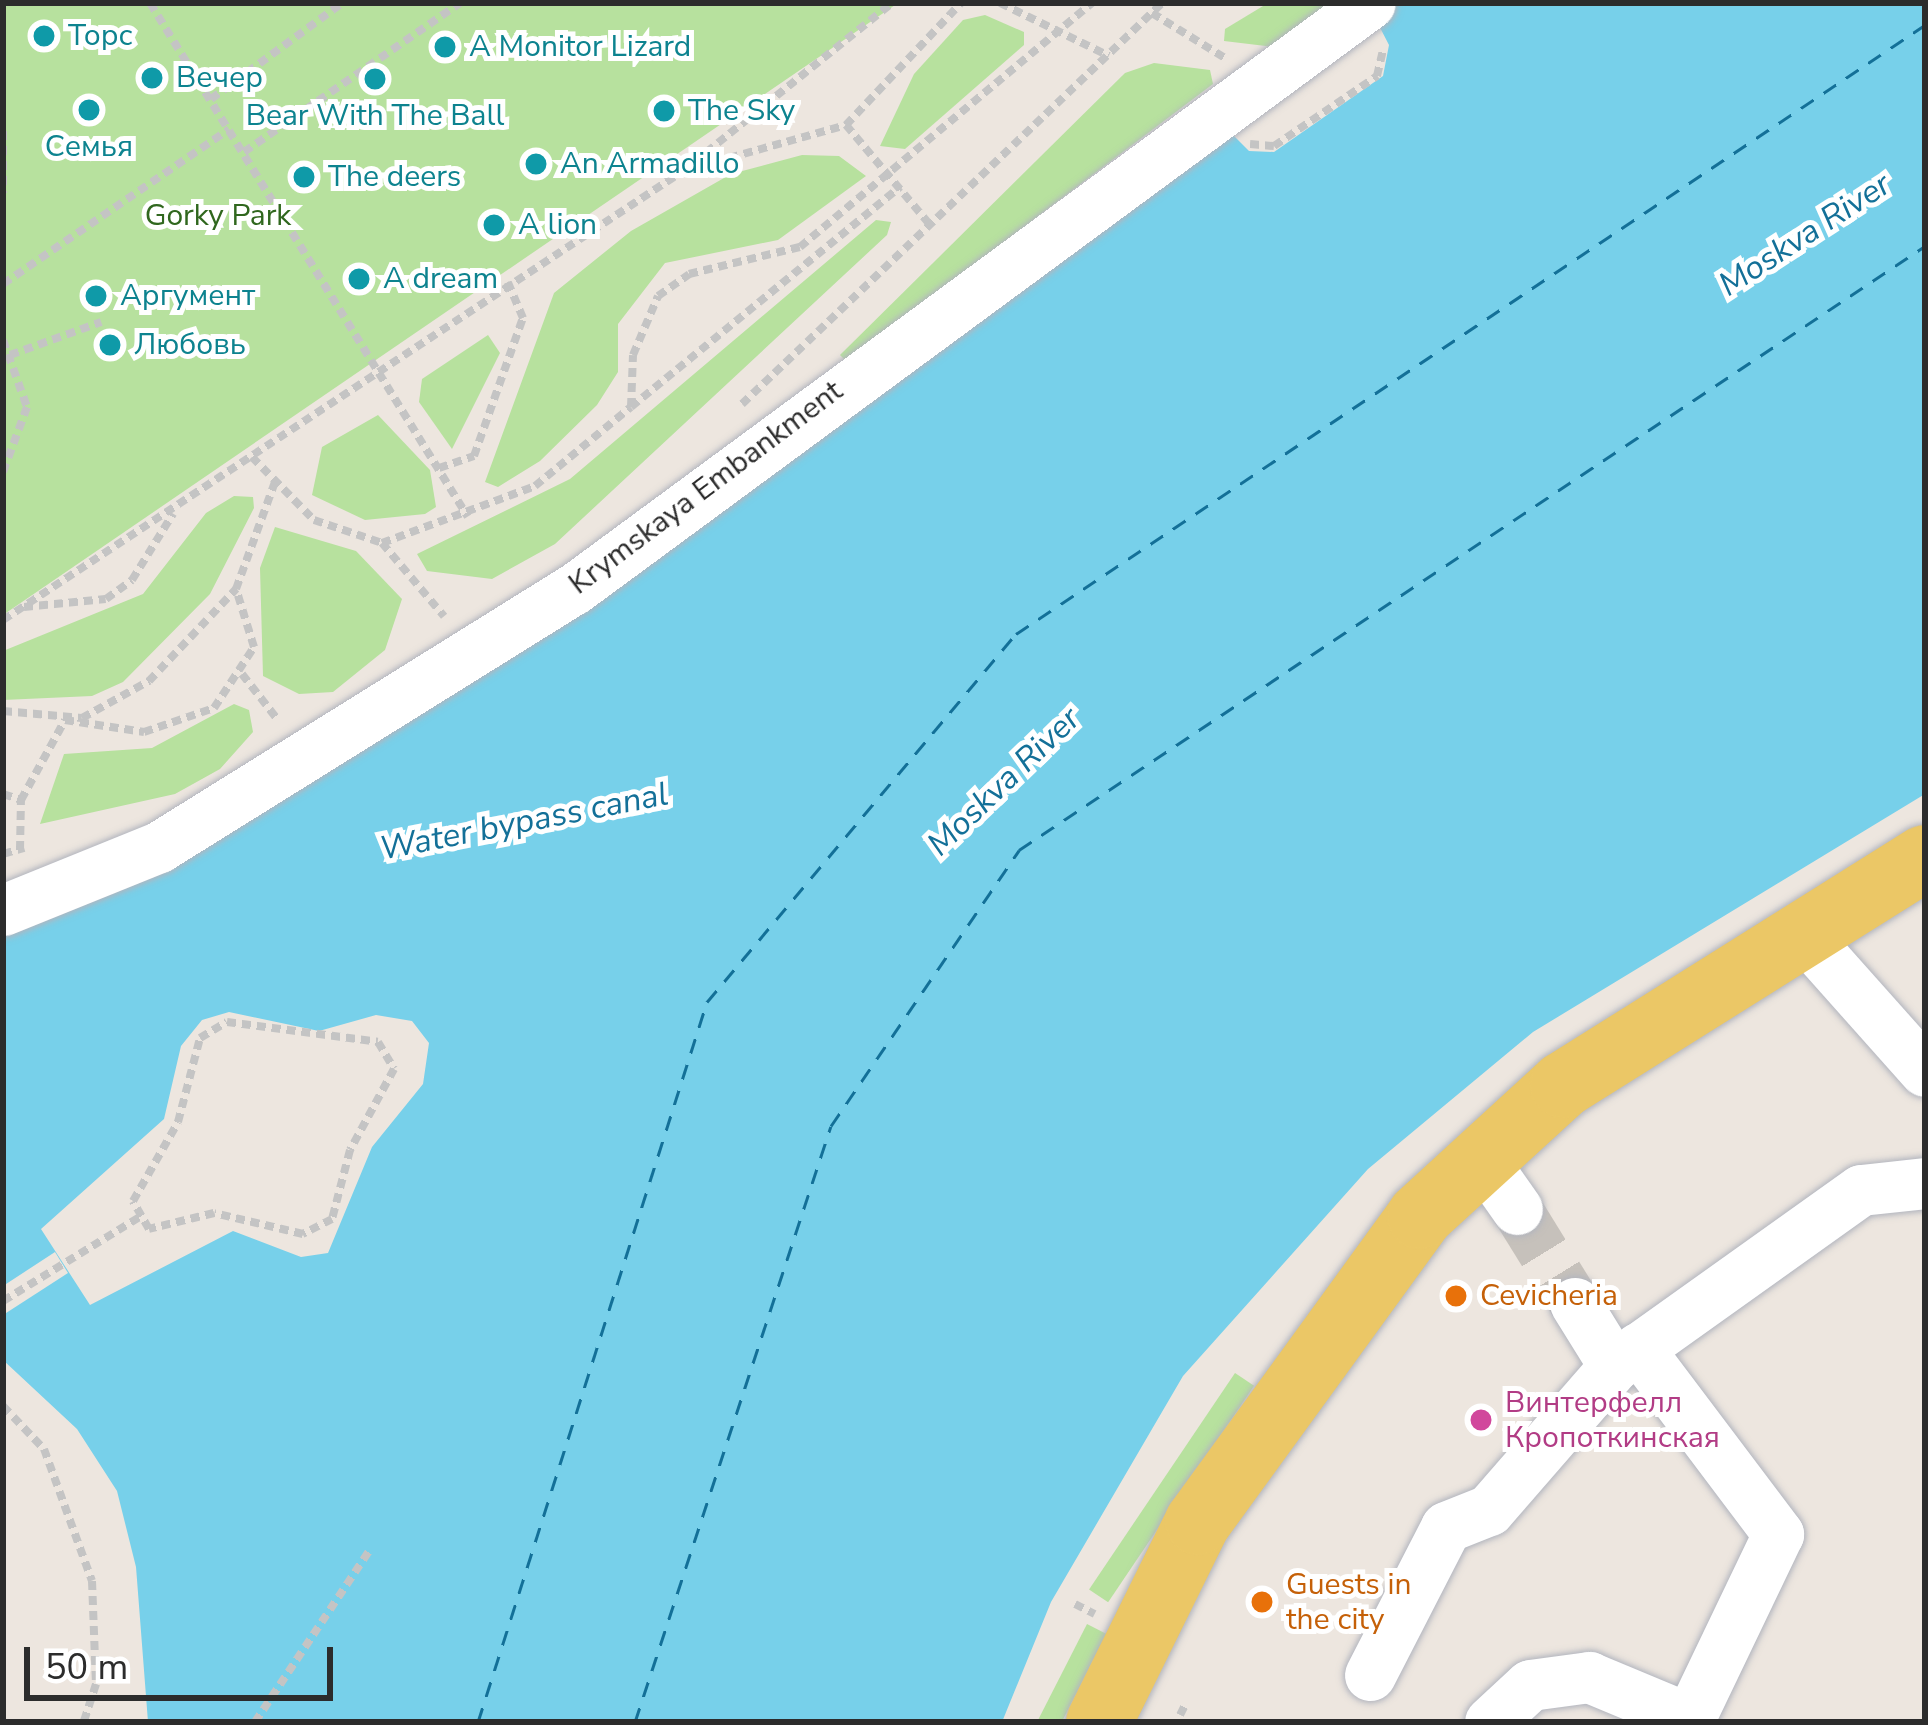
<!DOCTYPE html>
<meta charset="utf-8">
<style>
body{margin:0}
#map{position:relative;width:1928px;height:1725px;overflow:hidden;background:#ede6df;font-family:"Nunito Sans",sans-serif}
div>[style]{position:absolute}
.green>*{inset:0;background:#b7e19e;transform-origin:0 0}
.water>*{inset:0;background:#77d0ea}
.pier>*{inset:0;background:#ede6df}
.ferry>*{height:3px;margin-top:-1.5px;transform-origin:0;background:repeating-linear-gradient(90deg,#137098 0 15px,transparent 0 27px)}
.minor-tunnel>*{height:51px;margin-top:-25.5px;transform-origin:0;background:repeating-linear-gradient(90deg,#c6c1bb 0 51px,transparent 0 77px)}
.path>*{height:8px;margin-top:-4px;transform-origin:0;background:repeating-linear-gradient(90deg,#c4c4c4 0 9px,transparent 0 15px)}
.roads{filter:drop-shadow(0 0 3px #b2b5be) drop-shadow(0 0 3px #b2b5be)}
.minor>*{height:51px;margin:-25.5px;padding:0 25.5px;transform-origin:25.5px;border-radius:25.5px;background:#fff}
.major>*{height:66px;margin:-33px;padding:0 33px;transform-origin:33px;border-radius:33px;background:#ebc766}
.dots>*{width:33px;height:33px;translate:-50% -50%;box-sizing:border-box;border:6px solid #fff;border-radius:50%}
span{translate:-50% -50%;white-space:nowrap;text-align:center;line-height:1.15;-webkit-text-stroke:10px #fff;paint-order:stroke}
.culture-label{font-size:30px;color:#0d838f}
.left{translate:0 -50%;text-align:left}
.park-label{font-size:30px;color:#30671e}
.street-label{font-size:30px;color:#2c2c2c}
.food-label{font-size:30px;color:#c56008}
.hotel-label{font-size:30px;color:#b23c85}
.water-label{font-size:33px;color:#137098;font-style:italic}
.frame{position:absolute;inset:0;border:6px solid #2c2c2c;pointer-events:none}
.scale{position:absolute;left:24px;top:1647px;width:309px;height:54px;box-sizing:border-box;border:6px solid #2c2c2c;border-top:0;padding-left:15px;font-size:36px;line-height:42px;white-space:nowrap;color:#2c2c2c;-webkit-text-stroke:9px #fff;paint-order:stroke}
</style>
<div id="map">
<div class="green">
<div style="clip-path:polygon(3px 3px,898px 3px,3px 615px)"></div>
<div style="clip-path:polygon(1268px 3px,1328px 3px,1275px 47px,1224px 41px,1225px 29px)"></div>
<div style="clip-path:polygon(985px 15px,1024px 32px,1024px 45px,905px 149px,880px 146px,914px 74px,963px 20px)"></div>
<div style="clip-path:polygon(1154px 63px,1210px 70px,1213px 84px,846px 361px,840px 355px,1125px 73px)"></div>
<div style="clip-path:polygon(802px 155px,839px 156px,866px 176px,778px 240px,665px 263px,618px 324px,618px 372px,597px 405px,540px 461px,498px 487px,485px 482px,554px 293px,631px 231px,731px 174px)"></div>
<div style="clip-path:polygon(876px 220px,891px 222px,887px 235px,555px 544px,492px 579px,427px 571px,417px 554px,570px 479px)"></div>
<div style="clip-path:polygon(488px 335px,500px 353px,452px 449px,419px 402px,422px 379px)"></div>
<div style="clip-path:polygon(378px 415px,430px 470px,436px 507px,425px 514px,365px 520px,312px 495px,322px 447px)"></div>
<div style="clip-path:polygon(234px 496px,253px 497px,254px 508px,210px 594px,123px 682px,92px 696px,3px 700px,3px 651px,143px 594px,206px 513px)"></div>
<div style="clip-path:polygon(275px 527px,356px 551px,402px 599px,385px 650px,333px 692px,299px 694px,263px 676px,260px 568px)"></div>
<div style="clip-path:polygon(234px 704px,249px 710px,253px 732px,220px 769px,175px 794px,40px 824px,64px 754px,152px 748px)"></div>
<div style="left:1235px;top:1373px;width:23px;height:261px;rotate:34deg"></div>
<div style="left:1087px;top:1624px;width:22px;height:107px;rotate:27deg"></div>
</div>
<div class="water">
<div style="clip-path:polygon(evenodd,1393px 3px,1925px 3px,1925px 794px,1533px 1032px,1368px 1169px,1183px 1376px,1051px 1602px,1002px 1722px,148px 1722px,136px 1567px,117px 1491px,77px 1429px,3px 1360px,3px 922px,165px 855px,1229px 131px,1249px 151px,1274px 152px,1383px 76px,1389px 45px,1374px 16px,1393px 3px,229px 1012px,319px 1031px,376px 1015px,412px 1021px,429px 1043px,423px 1084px,372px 1147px,328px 1253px,301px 1257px,233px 1231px,90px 1305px,41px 1229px,164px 1119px,181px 1046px,202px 1020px,229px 1012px)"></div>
</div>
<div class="pier">
<div style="clip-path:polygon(55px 1252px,68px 1273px,3px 1315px,3px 1286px)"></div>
</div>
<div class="ferry">
<div style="left:478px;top:1722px;width:756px;rotate:-72.36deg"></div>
<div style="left:707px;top:1002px;width:481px;rotate:-50deg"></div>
<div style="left:1016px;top:634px;width:1094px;rotate:-33.82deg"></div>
<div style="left:635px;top:1722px;width:627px;rotate:-71.8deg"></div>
<div style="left:831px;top:1126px;width:334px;rotate:-55.7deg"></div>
<div style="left:1019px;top:850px;width:1089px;rotate:-33.69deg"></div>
</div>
<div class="minor-tunnel">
<div style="left:1517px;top:1209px;width:110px;rotate:58.3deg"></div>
</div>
<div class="path">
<div style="left:150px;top:3px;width:604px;rotate:58.26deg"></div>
<div style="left:1000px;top:3px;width:121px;rotate:25.9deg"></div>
<div style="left:1152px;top:13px;width:86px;rotate:31.7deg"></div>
<div style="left:211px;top:99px;width:162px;rotate:-36.2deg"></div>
<div style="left:846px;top:125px;width:133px;rotate:49.9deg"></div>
<div style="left:3px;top:131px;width:62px;rotate:90deg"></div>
<div style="left:1250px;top:144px;width:24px;rotate:5deg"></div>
<div style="left:1274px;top:146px;width:125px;rotate:-34.2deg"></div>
<div style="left:1377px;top:76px;width:28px;rotate:-77deg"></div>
<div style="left:244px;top:152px;width:262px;rotate:-34.6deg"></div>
<div style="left:686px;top:170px;width:166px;rotate:-15.7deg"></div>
<div style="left:846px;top:125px;width:168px;rotate:-46.7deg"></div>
<div style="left:3px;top:284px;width:274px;rotate:-34.4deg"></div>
<div style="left:3px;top:340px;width:71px;rotate:70.3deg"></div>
<div style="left:27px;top:407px;width:69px;rotate:110.3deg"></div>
<div style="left:10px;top:355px;width:97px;rotate:-19.9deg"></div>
<div style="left:742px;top:404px;width:581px;rotate:-43.67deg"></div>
<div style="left:631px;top:407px;width:348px;rotate:-39.3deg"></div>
<div style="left:252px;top:457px;width:88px;rotate:45.5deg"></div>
<div style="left:314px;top:520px;width:72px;rotate:18.7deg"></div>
<div style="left:382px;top:543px;width:163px;rotate:-20.4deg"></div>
<div style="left:535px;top:486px;width:124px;rotate:-39.5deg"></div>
<div style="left:631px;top:407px;width:52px;rotate:-87.8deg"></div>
<div style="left:633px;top:355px;width:64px;rotate:-67deg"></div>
<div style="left:658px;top:296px;width:38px;rotate:-35deg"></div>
<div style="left:689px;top:274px;width:114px;rotate:-13.7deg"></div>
<div style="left:800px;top:247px;width:381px;rotate:-39.9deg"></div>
<div style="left:439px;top:468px;width:37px;rotate:-19deg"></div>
<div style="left:474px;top:456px;width:146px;rotate:-70.5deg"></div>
<div style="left:523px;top:318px;width:39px;rotate:-113deg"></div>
<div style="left:382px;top:543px;width:96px;rotate:49.7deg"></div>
<div style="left:24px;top:607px;width:82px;rotate:-5.6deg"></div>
<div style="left:106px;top:599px;width:32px;rotate:-36deg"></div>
<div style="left:132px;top:580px;width:78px;rotate:-58.2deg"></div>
<div style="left:3px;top:620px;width:815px;rotate:-33.44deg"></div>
<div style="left:683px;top:171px;width:268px;rotate:-38.8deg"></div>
<div style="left:242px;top:674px;width:58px;rotate:52deg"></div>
<div style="left:3px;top:711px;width:79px;rotate:5.1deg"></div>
<div style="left:82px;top:718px;width:77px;rotate:-28.9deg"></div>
<div style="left:149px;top:681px;width:127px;rotate:-46.6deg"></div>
<div style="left:236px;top:589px;width:114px;rotate:-70deg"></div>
<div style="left:3px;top:794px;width:19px;rotate:18deg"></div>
<div style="left:20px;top:850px;width:50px;rotate:-88.9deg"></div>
<div style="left:21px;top:800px;width:91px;rotate:-61.2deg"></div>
<div style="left:65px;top:720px;width:80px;rotate:8.6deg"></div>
<div style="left:144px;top:732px;width:74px;rotate:-18.9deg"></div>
<div style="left:214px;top:708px;width:73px;rotate:-56.7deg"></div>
<div style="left:254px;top:647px;width:61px;rotate:-107.2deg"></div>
<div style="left:3px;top:854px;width:22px;rotate:-16deg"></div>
<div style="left:227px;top:1022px;width:152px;rotate:7.5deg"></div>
<div style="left:378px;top:1042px;width:31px;rotate:59deg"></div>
<div style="left:394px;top:1069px;width:92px;rotate:118.5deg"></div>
<div style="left:350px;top:1150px;width:71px;rotate:104.6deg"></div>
<div style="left:332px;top:1219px;width:33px;rotate:153deg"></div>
<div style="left:303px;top:1234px;width:91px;rotate:-166.7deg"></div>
<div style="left:214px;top:1213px;width:67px;rotate:166.2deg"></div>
<div style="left:149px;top:1229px;width:32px;rotate:-120deg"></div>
<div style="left:133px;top:1201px;width:91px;rotate:-60.3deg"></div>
<div style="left:178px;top:1122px;width:87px;rotate:-75.3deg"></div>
<div style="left:200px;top:1038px;width:31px;rotate:-31deg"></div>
<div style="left:3px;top:1301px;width:162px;rotate:-31.6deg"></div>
<div style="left:3px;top:1406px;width:59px;rotate:46.4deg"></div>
<div style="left:44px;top:1449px;width:140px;rotate:70deg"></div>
<div style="left:92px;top:1581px;width:103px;rotate:87.8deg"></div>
<div style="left:96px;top:1684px;width:40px;rotate:108deg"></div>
<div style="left:1075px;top:1604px;width:22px;rotate:27deg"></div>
<div style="left:1180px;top:1715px;width:13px;rotate:-63deg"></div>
<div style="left:255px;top:1722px;width:206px;rotate:-56.3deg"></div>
</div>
<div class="roads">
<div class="minor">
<div style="left:3px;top:910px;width:168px;rotate:-22deg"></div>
<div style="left:159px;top:847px;width:489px;rotate:-31.9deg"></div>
<div style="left:574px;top:589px;width:988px;rotate:-36.36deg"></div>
<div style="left:1801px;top:932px;width:186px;rotate:48.3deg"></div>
<div style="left:1479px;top:1155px;width:66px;rotate:54.9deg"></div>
<div style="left:1575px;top:1303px;width:74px;rotate:58.2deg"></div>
<div style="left:1614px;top:1366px;width:303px;rotate:-35.5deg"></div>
<div style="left:1861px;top:1190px;width:64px;rotate:-6.2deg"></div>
<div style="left:1638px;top:1348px;width:233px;rotate:53deg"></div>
<div style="left:1778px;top:1534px;width:208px;rotate:115.6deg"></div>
<div style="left:1370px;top:1675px;width:166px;rotate:-62.8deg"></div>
<div style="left:1446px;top:1527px;width:46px;rotate:-21.6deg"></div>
<div style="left:1489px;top:1510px;width:191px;rotate:-49deg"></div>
<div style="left:1490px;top:1722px;width:54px;rotate:-42.8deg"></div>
<div style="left:1530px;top:1685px;width:60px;rotate:-7.7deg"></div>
<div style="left:1589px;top:1677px;width:109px;rotate:22.6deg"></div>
</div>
<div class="major">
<div style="left:1099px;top:1722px;width:223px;rotate:-63.7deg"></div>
<div style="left:1198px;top:1522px;width:378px;rotate:-54deg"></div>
<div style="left:1420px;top:1216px;width:194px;rotate:-42.5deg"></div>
<div style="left:1563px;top:1085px;width:427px;rotate:-32.1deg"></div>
</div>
</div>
<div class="dots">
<div style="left:44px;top:36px;background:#0f9aa8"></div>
<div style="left:445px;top:47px;background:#0f9aa8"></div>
<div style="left:152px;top:78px;background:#0f9aa8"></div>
<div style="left:375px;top:79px;background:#0f9aa8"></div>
<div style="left:89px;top:110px;background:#0f9aa8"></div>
<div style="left:664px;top:111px;background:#0f9aa8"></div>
<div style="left:536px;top:164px;background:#0f9aa8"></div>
<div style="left:304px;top:177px;background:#0f9aa8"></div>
<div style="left:494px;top:225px;background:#0f9aa8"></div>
<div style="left:359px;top:279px;background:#0f9aa8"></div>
<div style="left:96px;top:296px;background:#0f9aa8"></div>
<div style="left:110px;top:345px;background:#0f9aa8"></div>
<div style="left:1456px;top:1296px;background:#e8710a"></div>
<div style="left:1481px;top:1420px;background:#d1479c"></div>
<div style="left:1262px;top:1602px;background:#e8710a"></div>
</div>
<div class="culture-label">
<span class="left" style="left:68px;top:36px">Торс</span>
<span class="left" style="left:469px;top:47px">A Monitor Lizard</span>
<span class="left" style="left:176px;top:78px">Вечер</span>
<span class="left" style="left:688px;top:111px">The Sky</span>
<span style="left:375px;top:116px">Bear With The Ball</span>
<span style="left:89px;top:147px">Семья</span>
<span class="left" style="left:560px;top:164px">An Armadillo</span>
<span class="left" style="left:328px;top:177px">The deers</span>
<span class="left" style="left:518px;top:225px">A lion</span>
<span class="left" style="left:383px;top:279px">A dream</span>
<span class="left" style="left:120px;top:296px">Аргумент</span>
<span class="left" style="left:134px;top:345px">Любовь</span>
</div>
<div class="park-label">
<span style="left:218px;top:216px">Gorky Park</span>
</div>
<div class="street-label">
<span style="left:706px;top:488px;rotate:-37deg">Krymskaya Embankment</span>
</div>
<div class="food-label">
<span class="left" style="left:1480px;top:1296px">Cevicheria</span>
<span class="left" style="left:1286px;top:1602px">Guests in<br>thе city</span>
</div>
<div class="hotel-label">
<span class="left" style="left:1505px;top:1420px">Винтерфелл<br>Кропоткинская</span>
</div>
<div class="water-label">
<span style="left:1805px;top:235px;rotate:-33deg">Moskva River</span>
<span style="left:1004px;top:782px;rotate:-44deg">Moskva River</span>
<span style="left:524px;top:822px;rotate:-11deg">Water bypass canal</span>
</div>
<div class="frame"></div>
<div class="scale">50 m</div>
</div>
